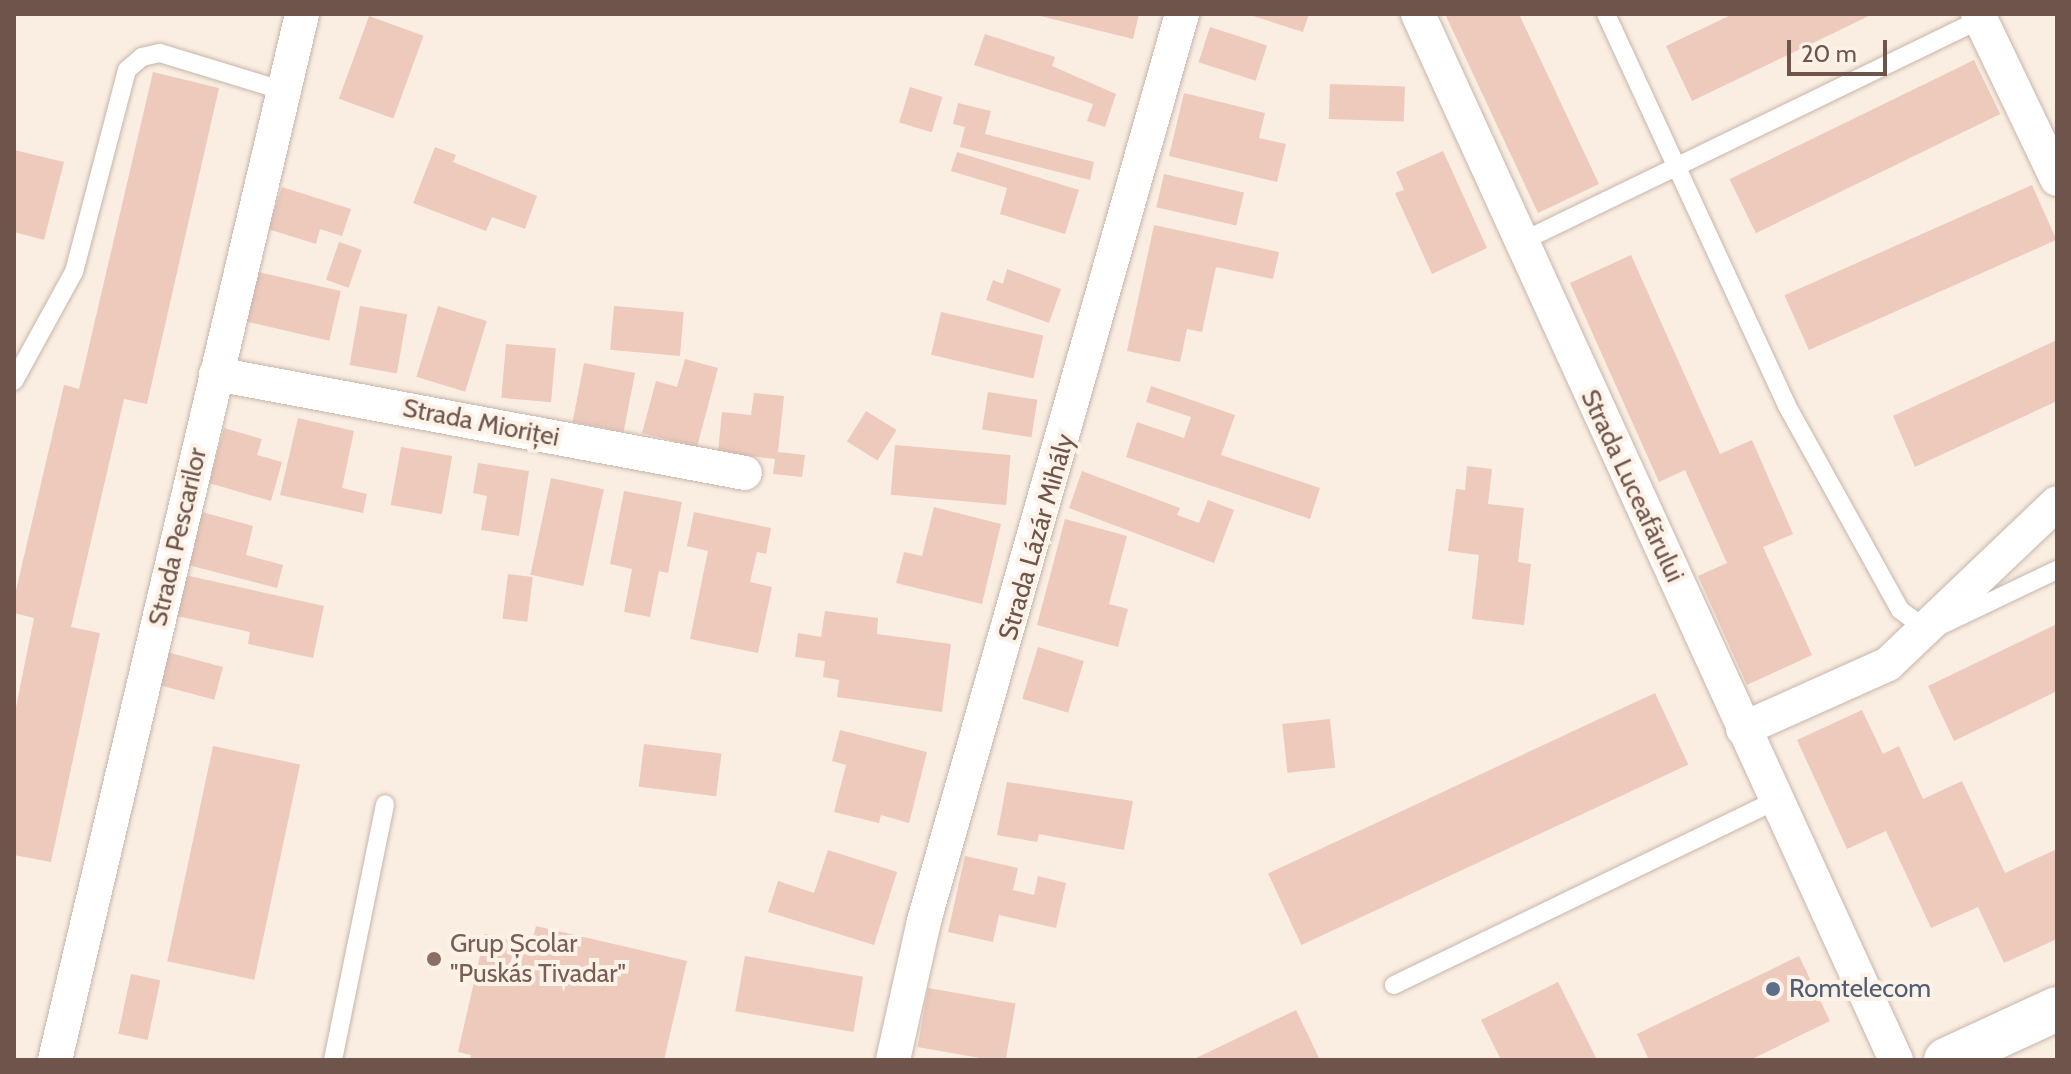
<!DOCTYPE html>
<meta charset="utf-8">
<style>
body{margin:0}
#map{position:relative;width:2071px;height:1074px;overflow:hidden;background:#faeee2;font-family:Cabin,sans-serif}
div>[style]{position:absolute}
.building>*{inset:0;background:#edcabc;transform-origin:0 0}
.roads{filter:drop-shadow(0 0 2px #c9b5aa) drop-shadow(0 0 2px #c9b5aa)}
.service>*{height:18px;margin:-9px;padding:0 9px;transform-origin:9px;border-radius:9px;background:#fff}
.minor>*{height:34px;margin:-17px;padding:0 17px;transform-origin:17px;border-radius:17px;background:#fff}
.secondary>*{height:44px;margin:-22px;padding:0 22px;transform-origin:22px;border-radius:22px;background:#fff}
.dots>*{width:22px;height:22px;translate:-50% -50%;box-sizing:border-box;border:4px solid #fdf2e7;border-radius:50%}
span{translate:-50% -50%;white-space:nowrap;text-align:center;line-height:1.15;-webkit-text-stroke:8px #fdf2e7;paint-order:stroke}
.street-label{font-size:26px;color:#6f544b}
.education-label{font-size:26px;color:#785e54}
.left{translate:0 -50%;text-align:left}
.service-label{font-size:26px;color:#4e5e75}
.frame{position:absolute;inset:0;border:16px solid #6f544b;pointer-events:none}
.scale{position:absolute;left:1787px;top:40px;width:100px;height:36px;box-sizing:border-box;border:4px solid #6f544b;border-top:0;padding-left:10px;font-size:24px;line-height:28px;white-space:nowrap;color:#6f544b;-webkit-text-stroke:6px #fdf2e7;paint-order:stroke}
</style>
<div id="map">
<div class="building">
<div style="clip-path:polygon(1032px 14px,1139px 14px,1133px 39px)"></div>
<div style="clip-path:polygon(1247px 14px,1309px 14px,1303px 32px)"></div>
<div style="clip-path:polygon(1445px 14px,1519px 14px,1599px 184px,1538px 213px)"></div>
<div style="clip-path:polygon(1733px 14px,1873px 14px,1692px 101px,1666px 46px)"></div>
<div style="left:369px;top:16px;width:58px;height:88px;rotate:20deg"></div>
<div style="left:1210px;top:27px;width:60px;height:37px;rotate:18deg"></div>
<div style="clip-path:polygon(985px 34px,1055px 57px,1052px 66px,1116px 94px,1105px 127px,1087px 121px,1093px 104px,974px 65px)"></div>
<div style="left:1974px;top:60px;width:60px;height:272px;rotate:64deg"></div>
<div style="clip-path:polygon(153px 72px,219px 88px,147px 404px,124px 399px,71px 627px,100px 633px,51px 862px,14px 855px,14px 717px,34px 618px,14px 613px,14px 599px,64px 385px,79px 389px)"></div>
<div style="left:1330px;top:84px;width:75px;height:35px;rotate:2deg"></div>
<div style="left:910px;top:87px;width:34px;height:37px;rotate:17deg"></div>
<div style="clip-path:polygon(1184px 93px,1265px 113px,1259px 138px,1286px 144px,1277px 182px,1169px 156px)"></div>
<div style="clip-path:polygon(958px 103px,991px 111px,985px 134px,1094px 162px,1090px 180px,960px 147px,965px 127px,953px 124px)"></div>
<div style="clip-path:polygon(435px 147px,456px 155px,453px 162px,537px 196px,525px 229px,492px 217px,486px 231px,413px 203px)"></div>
<div style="clip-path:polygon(14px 150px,64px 162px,44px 240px,14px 232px)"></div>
<div style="clip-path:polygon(1443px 151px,1487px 248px,1432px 274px,1395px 193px,1404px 190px,1396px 172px)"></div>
<div style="clip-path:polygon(957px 152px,1079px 190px,1065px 234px,1000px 214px,1007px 188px,951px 171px)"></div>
<div style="left:1164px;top:174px;width:82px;height:34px;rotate:13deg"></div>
<div style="left:2032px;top:185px;width:60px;height:271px;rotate:66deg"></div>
<div style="clip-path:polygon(282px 187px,351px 209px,342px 236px,320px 229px,316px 244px,268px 229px)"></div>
<div style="clip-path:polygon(1154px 225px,1279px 252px,1273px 279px,1216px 267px,1202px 332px,1187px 329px,1180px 362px,1127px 351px)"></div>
<div style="left:339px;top:242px;width:24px;height:40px;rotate:19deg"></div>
<div style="clip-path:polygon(1631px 255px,1720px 454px,1752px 440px,1793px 534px,1763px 547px,1812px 655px,1747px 685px,1698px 576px,1727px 563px,1685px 470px,1659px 482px,1570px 283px)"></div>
<div style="clip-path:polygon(1007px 269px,1061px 289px,1049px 323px,986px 300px,993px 280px,1003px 284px)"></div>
<div style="left:254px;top:271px;width:89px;height:51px;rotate:13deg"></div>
<div style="left:360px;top:306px;width:48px;height:60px;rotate:10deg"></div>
<div style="left:438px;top:306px;width:51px;height:74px;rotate:17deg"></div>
<div style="left:614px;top:306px;width:70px;height:44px;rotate:5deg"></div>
<div style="left:941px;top:312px;width:105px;height:44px;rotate:13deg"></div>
<div style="clip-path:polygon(2057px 340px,2057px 401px,1915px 467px,1893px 416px)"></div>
<div style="left:506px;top:344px;width:50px;height:54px;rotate:5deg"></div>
<div style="clip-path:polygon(685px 359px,718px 368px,697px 447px,642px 433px,656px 381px,677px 387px)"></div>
<div style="left:584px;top:363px;width:52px;height:60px;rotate:11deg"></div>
<div style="clip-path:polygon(1151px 386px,1235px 415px,1221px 455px,1320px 488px,1310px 519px,1126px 457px,1137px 422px,1184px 438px,1191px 417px,1146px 402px)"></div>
<div style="left:988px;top:392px;width:50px;height:38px;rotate:9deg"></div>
<div style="clip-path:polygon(754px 393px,784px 396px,778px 452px,805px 455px,802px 477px,773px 474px,775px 459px,718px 452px,722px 412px,751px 415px)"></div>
<div style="left:866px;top:411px;width:36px;height:36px;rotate:32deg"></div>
<div style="clip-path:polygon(298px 418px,354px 431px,342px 488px,367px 494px,363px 513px,280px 495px)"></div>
<div style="clip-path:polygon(224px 428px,262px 439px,257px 455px,282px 462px,271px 501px,209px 483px)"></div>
<div style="left:895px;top:445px;width:116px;height:50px;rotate:5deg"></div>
<div style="left:401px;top:447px;width:52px;height:59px;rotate:10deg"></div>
<div style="clip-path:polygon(478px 463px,529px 471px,519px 536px,481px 530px,487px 496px,473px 493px)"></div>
<div style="clip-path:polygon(1467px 466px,1492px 469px,1488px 504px,1524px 508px,1518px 562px,1531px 564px,1524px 625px,1472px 619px,1479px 555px,1448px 551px,1456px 489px,1465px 490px)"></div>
<div style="clip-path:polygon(1082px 471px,1180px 508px,1177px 515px,1199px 523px,1208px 500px,1234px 510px,1214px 563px,1069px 508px)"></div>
<div style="left:551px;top:478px;width:54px;height:99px;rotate:12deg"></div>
<div style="clip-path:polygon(624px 491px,682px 502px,668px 573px,659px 571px,650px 617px,624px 612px,632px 569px,610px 564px)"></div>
<div style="clip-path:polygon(934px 507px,1001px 524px,982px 604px,896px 583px,904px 552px,922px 556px)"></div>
<div style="clip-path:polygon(202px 512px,253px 526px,246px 555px,283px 565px,277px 588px,188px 565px)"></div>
<div style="clip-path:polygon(694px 512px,771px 528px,766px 554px,757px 552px,750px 582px,772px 587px,758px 653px,690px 639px,708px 551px,687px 546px)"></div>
<div style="clip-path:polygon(1065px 519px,1127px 536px,1109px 604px,1128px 609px,1118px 647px,1037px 625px)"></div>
<div style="left:508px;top:574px;width:25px;height:45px;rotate:7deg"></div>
<div style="clip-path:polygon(185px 575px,324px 606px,313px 658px,248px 644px,250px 632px,177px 616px)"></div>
<div style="clip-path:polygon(825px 611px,878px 618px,877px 634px,951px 644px,942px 712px,837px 697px,839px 680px,823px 677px,825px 661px,795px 657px,798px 633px,821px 637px)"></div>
<div style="clip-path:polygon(2057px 624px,2057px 691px,1954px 741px,1928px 686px)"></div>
<div style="left:1038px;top:647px;width:48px;height:54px;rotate:17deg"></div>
<div style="left:167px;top:652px;width:58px;height:34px;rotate:15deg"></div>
<div style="left:1655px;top:693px;width:79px;height:427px;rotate:65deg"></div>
<div style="clip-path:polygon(1862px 710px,1883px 754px,1899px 746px,1923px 799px,1962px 781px,2005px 873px,2057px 849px,2057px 939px,2004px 963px,1978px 907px,1931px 928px,1886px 831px,1847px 849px,1797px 740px)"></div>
<div style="left:1330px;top:719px;width:49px;height:48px;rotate:84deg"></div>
<div style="clip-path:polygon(840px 730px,927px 752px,909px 823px,881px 815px,879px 823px,834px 812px,846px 765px,832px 761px)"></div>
<div style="left:644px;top:744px;width:78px;height:43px;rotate:7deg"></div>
<div style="left:213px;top:746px;width:89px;height:220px;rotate:12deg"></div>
<div style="clip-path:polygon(1007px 782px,1133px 801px,1124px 850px,1039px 834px,1037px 842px,997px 835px)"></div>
<div style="clip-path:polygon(828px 850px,897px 872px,874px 945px,768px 912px,778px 881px,814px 893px)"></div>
<div style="clip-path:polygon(965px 856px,1018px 868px,1013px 890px,1034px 895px,1038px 876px,1066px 883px,1056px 928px,999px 915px,993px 942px,948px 932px)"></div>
<div style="clip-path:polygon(536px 926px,687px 961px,664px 1060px,470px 1060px,471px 1055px,458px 1052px,485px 934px,531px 945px)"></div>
<div style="left:745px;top:956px;width:120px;height:56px;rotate:10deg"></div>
<div style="clip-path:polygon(1799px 956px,1830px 1021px,1750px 1060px,1649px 1060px,1637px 1034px)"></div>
<div style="left:131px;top:974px;width:30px;height:61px;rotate:12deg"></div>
<div style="clip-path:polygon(1558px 982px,1597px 1060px,1501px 1060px,1481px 1020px)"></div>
<div style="left:928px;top:988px;width:89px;height:60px;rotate:10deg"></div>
<div style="clip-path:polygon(1296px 1010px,1320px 1060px,1192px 1060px)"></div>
</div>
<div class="roads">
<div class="service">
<div style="left:1606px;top:14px;width:430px;rotate:65.2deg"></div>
<div style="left:1786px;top:404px;width:235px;rotate:61deg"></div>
<div style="left:1900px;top:610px;width:36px;rotate:36deg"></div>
<div style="left:1929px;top:631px;width:142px;rotate:-25.5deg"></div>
<div style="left:1521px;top:242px;width:511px;rotate:-25.86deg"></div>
<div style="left:14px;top:381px;width:124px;rotate:-61.2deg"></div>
<div style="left:74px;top:272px;width:209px;rotate:-75.3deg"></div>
<div style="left:127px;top:70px;width:20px;rotate:-41deg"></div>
<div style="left:142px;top:57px;width:18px;rotate:-13deg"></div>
<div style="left:160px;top:53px;width:130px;rotate:17deg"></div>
<div style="left:1394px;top:985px;width:424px;rotate:-25.8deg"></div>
<div style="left:333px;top:1060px;width:261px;rotate:-78.5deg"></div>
</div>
<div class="minor">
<div style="left:1418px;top:14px;width:1150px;rotate:65.44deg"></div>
<div style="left:1978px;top:14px;width:183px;rotate:64.4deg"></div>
<div style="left:216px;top:374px;width:538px;rotate:10.6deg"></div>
<div style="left:1743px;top:729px;width:159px;rotate:-24.1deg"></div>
<div style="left:1888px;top:664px;width:233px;rotate:-43.6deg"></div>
<div style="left:55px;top:1060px;width:1075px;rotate:-76.71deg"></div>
<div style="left:893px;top:1060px;width:142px;rotate:-77.4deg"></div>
<div style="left:924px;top:921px;width:943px;rotate:-74.12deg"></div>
</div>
<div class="secondary">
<div style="left:1946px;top:1060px;width:122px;rotate:-24.7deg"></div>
</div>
</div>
<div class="dots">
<div style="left:434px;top:959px;background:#8d6e63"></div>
<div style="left:1773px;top:989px;background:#5c6f8a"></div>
</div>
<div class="street-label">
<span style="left:481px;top:423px;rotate:11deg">Strada Mioriței</span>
<span style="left:1632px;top:486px;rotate:65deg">Strada Luceafărului</span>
<span style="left:178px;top:537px;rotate:-77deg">Strada Pescarilor</span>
<span style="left:1037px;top:537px;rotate:-74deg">Strada Lázár Mihály</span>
</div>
<div class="education-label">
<span class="left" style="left:450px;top:959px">Grup Școlar<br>"Puskás Tivadar"</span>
</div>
<div class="service-label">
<span class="left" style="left:1789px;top:989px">Romtelecom</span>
</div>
<div class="frame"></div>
<div class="scale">20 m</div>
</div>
